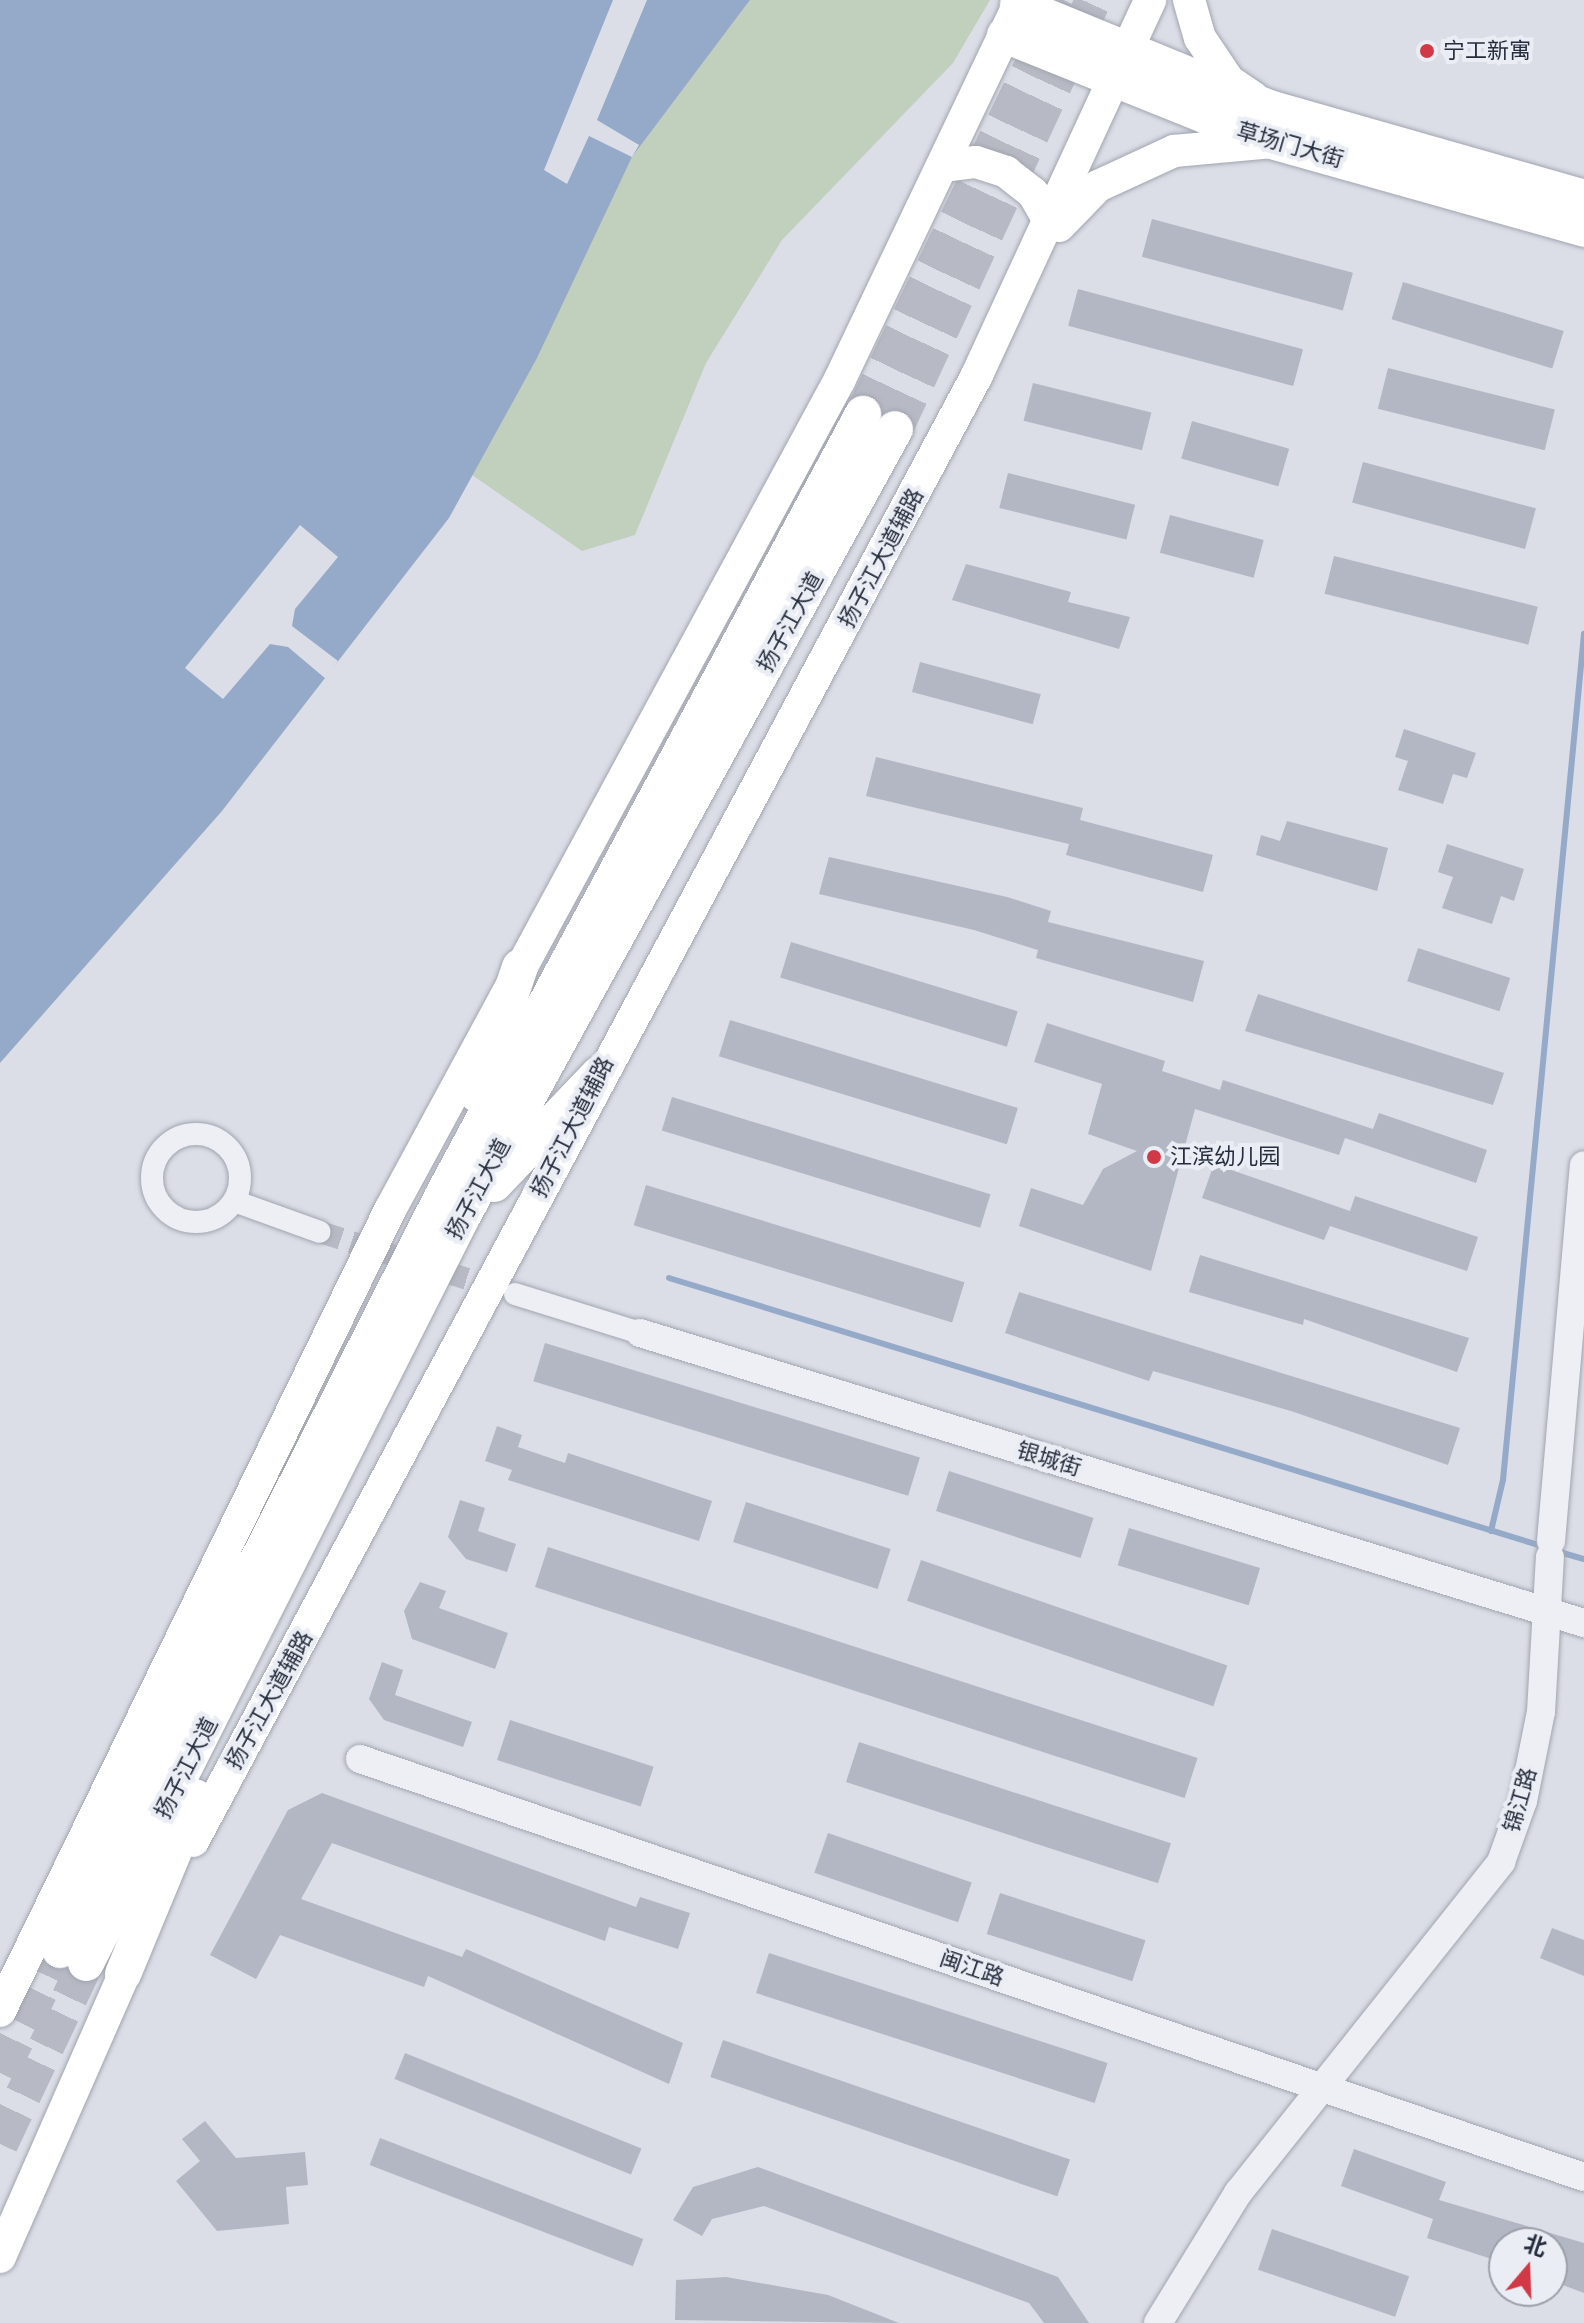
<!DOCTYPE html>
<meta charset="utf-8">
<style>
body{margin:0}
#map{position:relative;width:1584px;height:2323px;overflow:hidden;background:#dbdee6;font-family:Helvetica,"Noto Sans SC",sans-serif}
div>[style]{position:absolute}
.green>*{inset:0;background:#c0d0bc}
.water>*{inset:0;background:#94aac8}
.pier>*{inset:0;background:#dbdee6}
.stream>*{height:6px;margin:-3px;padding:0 3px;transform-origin:3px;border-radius:3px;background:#94aac8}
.building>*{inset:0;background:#b2b7c3;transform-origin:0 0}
.minor-tunnel>*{height:22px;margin-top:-11px;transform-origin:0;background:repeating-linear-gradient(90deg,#b7bac4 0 22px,transparent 0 33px)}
.trunk-tunnel>*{height:36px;margin-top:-18px;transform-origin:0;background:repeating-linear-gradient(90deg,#b7bac4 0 36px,transparent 0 54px)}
.roads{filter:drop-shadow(0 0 2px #a1a5b0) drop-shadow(0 0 2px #a1a5b0)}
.minor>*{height:22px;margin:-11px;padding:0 11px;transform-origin:11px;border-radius:11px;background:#eeeff4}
.minor>.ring{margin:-11px;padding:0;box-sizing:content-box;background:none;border:22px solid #eeeff4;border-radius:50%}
.tertiary>*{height:28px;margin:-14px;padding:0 14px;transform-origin:14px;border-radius:14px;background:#eeeff4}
.secondary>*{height:32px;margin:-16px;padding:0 16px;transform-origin:16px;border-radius:16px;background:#fff}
.primary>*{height:36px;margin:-18px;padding:0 18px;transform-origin:18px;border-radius:18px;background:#fff}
.trunk>*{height:36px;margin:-18px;padding:0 18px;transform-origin:18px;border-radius:18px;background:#fff}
.dots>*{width:22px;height:22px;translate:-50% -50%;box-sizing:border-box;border:4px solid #eaedf4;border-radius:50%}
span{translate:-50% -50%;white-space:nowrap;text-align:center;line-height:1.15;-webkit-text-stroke:8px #eaedf4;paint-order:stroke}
.poi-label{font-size:22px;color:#252c3c}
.left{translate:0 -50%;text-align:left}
.street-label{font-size:22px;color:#252c3c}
.north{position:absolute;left:1488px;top:2227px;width:80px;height:80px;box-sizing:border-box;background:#eaedf4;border:2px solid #9ba0aa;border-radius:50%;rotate:19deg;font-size:22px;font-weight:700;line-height:32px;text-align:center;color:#252c3c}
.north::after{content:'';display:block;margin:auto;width:28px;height:36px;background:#d13946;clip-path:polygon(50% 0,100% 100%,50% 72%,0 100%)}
</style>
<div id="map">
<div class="green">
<div style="clip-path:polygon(750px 0,990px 0,953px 63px,782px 240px,706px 363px,635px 535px,582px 551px,472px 475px,632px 157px)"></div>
</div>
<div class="water">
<div style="clip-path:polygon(0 0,750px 0,632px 157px,537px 358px,449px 518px,222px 811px,0 1063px)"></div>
</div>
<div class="pier">
<div style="clip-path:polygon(613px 0,647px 0,597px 120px,639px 145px,632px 157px,589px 136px,567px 184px,544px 170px)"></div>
<div style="clip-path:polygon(300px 525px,338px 557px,295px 609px,292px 626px,338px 661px,326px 679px,288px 647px,270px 644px,223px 699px,185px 668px)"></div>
</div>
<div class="stream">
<div style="left:669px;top:1278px;width:916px;rotate:17.07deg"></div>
<div style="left:1491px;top:1531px;width:52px;rotate:-76.8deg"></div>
<div style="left:1503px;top:1480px;width:850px;rotate:-84.53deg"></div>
<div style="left:1556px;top:1551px;width:29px;rotate:16deg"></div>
</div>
<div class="building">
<div style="left:1152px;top:219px;width:208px;height:39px;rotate:15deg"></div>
<div style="left:1403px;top:282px;width:168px;height:39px;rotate:17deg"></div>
<div style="left:1078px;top:289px;width:233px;height:38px;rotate:15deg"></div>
<div style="left:1388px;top:368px;width:172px;height:42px;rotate:14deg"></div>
<div style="left:1033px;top:383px;width:122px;height:39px;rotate:14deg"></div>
<div style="left:1192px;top:421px;width:101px;height:39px;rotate:16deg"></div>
<div style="left:1363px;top:462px;width:179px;height:42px;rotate:15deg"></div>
<div style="left:1008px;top:473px;width:131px;height:36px;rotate:14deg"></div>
<div style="left:1170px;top:515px;width:97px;height:39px;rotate:15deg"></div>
<div style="left:1334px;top:556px;width:210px;height:39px;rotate:14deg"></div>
<div style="clip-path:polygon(966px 564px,1071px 592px,1068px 602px,1130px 617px,1119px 649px,952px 600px)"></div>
<div style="left:920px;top:662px;width:125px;height:31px;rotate:15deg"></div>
<div style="clip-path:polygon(1404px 729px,1476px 753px,1467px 778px,1453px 774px,1443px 804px,1398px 790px,1408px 761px,1395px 757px)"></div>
<div style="clip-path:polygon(876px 757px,1083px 808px,1080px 820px,1213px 855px,1203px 892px,1066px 855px,1069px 844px,866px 796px)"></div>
<div style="clip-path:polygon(1287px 821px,1388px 848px,1377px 891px,1256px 855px,1261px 835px,1280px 841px)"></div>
<div style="clip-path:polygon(1447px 844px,1524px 869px,1514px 901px,1501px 896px,1492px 924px,1442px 908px,1453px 877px,1438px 872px)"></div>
<div style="clip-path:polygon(829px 857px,1007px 897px,1051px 911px,1048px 922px,1204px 961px,1193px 1002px,1036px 958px,1038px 950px,974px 930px,819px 894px)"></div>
<div style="left:791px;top:942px;width:237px;height:37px;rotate:17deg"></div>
<div style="left:1418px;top:948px;width:97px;height:35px;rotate:18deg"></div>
<div style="clip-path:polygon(1258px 994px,1504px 1073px,1493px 1105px,1245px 1031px)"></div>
<div style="left:730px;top:1020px;width:301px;height:38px;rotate:17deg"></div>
<div style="clip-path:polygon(1047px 1023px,1165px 1061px,1162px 1071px,1220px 1090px,1223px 1080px,1373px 1129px,1379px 1113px,1487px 1150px,1476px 1183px,1345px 1138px,1339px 1155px,1195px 1109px,1151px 1271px,1019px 1226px,1031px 1188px,1083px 1205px,1103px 1169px,1137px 1151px,1088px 1134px,1102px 1084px,1034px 1062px)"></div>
<div style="left:672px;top:1097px;width:333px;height:35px;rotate:17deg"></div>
<div style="clip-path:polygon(1214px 1164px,1350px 1211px,1355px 1196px,1478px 1237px,1467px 1271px,1330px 1226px,1324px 1240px,1202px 1198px)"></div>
<div style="left:646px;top:1185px;width:333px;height:42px;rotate:17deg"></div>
<div style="clip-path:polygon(1200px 1255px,1469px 1338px,1457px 1372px,1304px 1319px,1303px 1325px,1189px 1292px)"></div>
<div style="clip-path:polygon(1019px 1292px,1460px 1428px,1448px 1465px,1291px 1411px,1153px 1371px,1149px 1381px,1005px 1333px)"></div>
<div style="left:545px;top:1343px;width:392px;height:40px;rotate:17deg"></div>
<div style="clip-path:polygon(497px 1426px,522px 1435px,518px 1447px,565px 1463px,568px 1453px,712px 1501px,699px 1541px,508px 1480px,512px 1470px,485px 1461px)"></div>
<div style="left:949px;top:1471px;width:152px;height:42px;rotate:18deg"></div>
<div style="clip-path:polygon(460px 1500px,485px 1508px,478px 1531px,516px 1544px,507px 1572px,466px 1559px,448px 1537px)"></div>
<div style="left:746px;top:1502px;width:152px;height:42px;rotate:18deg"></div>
<div style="left:1129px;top:1528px;width:137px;height:39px;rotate:17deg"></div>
<div style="left:548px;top:1547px;width:683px;height:42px;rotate:18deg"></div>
<div style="left:921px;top:1560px;width:324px;height:43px;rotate:19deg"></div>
<div style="clip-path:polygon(420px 1582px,446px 1591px,439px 1608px,508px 1633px,495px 1669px,412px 1639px,404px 1611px)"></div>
<div style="clip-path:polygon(382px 1662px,403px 1670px,395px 1695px,472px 1722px,463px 1747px,384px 1720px,369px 1699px)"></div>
<div style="left:510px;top:1720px;width:151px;height:42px;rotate:18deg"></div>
<div style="left:859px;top:1742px;width:328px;height:42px;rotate:18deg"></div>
<div style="clip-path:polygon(322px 1793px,636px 1907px,640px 1897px,690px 1913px,678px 1949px,609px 1927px,605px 1941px,332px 1843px,301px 1899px,462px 1957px,466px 1949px,683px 2043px,669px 2084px,428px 1976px,424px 1987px,280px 1935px,256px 1979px,210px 1955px,288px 1810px)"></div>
<div style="left:828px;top:1833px;width:152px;height:42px;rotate:19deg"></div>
<div style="left:1000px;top:1893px;width:153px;height:43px;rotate:18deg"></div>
<div style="clip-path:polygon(1552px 1928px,1584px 1940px,1584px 1976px,1540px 1958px)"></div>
<div style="left:769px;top:1953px;width:356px;height:42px;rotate:18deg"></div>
<div style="left:723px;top:2040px;width:367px;height:39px;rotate:19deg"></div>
<div style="left:405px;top:2053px;width:255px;height:28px;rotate:22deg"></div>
<div style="clip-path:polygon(205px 2121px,236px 2158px,305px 2152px,308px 2185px,286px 2187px,289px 2224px,217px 2231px,176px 2181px,200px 2161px,182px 2139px)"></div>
<div style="left:380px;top:2138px;width:282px;height:29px;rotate:21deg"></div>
<div style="clip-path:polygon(1354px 2149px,1446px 2182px,1439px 2200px,1584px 2243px,1584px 2293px,1552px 2281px,1552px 2243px,1504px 2243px,1504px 2263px,1427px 2238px,1433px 2219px,1341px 2186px)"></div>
<div style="clip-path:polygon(758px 2167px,1058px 2277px,1089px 2323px,1044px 2323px,1029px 2303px,764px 2206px,712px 2219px,702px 2236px,673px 2220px,693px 2187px)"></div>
<div style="left:1272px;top:2229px;width:145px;height:43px;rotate:19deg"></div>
<div style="clip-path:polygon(726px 2277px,828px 2295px,899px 2323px,675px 2320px,676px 2280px)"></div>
</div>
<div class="minor-tunnel">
<div style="left:320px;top:1232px;width:191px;rotate:17.7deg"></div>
</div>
<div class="trunk-tunnel">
<div style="left:863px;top:414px;width:460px;rotate:-64.1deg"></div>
<div style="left:895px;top:429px;width:472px;rotate:-65.2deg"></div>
<div style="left:0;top:2073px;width:137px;rotate:-64deg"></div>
<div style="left:0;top:2144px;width:200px;rotate:-64.6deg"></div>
</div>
<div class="roads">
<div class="minor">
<div class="ring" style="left:152px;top:1134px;width:66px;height:66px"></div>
<div style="left:234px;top:1201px;width:91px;rotate:19.8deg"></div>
<div style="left:515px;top:1294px;width:131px;rotate:17.3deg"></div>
</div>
<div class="tertiary">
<div style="left:640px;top:1333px;width:988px;rotate:17.08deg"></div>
<div style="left:1551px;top:1541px;width:377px;rotate:-85deg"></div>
<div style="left:360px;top:1759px;width:1293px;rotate:18.86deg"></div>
<div style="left:1158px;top:2323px;width:153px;rotate:-58.4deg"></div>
<div style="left:1238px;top:2193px;width:423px;rotate:-51.5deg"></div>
<div style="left:1501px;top:1862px;width:65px;rotate:-70.2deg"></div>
<div style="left:1523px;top:1801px;width:91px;rotate:-78.6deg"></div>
<div style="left:1541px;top:1712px;width:155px;rotate:-86.7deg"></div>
</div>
<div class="secondary">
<div style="left:1189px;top:0;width:40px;rotate:74deg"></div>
<div style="left:1200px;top:38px;width:52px;rotate:56deg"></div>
<div style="left:1229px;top:81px;width:29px;rotate:34deg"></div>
<div style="left:943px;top:166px;width:33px;rotate:-7deg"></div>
<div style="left:976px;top:162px;width:32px;rotate:18deg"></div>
<div style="left:1006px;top:172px;width:34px;rotate:38deg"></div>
<div style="left:1033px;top:193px;width:36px;rotate:60deg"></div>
<div style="left:1059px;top:226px;width:56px;rotate:-45.7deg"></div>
<div style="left:1098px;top:186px;width:84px;rotate:-24.7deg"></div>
<div style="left:1174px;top:151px;width:99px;rotate:-5.2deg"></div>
<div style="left:193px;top:1841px;width:1662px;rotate:-61.86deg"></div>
<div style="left:977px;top:375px;width:413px;rotate:-65.2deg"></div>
<div style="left:0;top:2011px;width:891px;rotate:-64.04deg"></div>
<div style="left:390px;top:1210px;width:945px;rotate:-61.56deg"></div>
<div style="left:840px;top:379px;width:404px;rotate:-64.5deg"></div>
<div style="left:0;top:2257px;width:333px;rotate:-66.3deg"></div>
</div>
<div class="primary">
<div style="left:1018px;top:5px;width:271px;rotate:22.3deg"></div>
<div style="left:1269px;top:108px;width:328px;rotate:15.9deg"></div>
<div style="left:1005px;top:35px;width:276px;rotate:21.9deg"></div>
<div style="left:1261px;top:138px;width:336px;rotate:15.7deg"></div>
</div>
<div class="trunk">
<div style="left:477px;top:1094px;width:134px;rotate:-71.3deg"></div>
<div style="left:494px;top:1184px;width:152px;rotate:-46.3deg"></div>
<div style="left:60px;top:1950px;width:847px;rotate:-63.1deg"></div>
<div style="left:443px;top:1195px;width:887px;rotate:-61.73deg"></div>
<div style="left:86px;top:1963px;width:835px;rotate:-63.25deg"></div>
<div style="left:462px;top:1217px;width:899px;rotate:-61.21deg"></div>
<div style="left:123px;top:1974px;width:191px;rotate:-67.5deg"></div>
</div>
</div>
<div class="dots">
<div style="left:1427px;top:51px;background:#d13946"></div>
<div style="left:1154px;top:1157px;background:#d13946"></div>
</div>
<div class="poi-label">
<span class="left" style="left:1443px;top:51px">宁工新寓</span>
<span class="left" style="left:1170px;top:1157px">江滨幼儿园</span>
</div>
<div class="street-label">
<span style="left:1290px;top:145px;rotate:16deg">草场门大街</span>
<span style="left:881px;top:558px;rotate:-62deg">扬子江大道辅路</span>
<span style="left:790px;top:622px;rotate:-61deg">扬子江大道</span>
<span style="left:572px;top:1127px;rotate:-63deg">扬子江大道辅路</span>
<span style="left:478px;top:1189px;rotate:-62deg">扬子江大道</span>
<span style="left:1049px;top:1459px;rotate:17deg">银城街</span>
<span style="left:269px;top:1700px;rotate:-61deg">扬子江大道辅路</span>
<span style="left:186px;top:1768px;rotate:-63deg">扬子江大道</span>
<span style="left:1520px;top:1800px;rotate:-74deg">锦江路</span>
<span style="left:972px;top:1968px;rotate:19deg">闽江路</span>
</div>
<div class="north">北</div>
</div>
